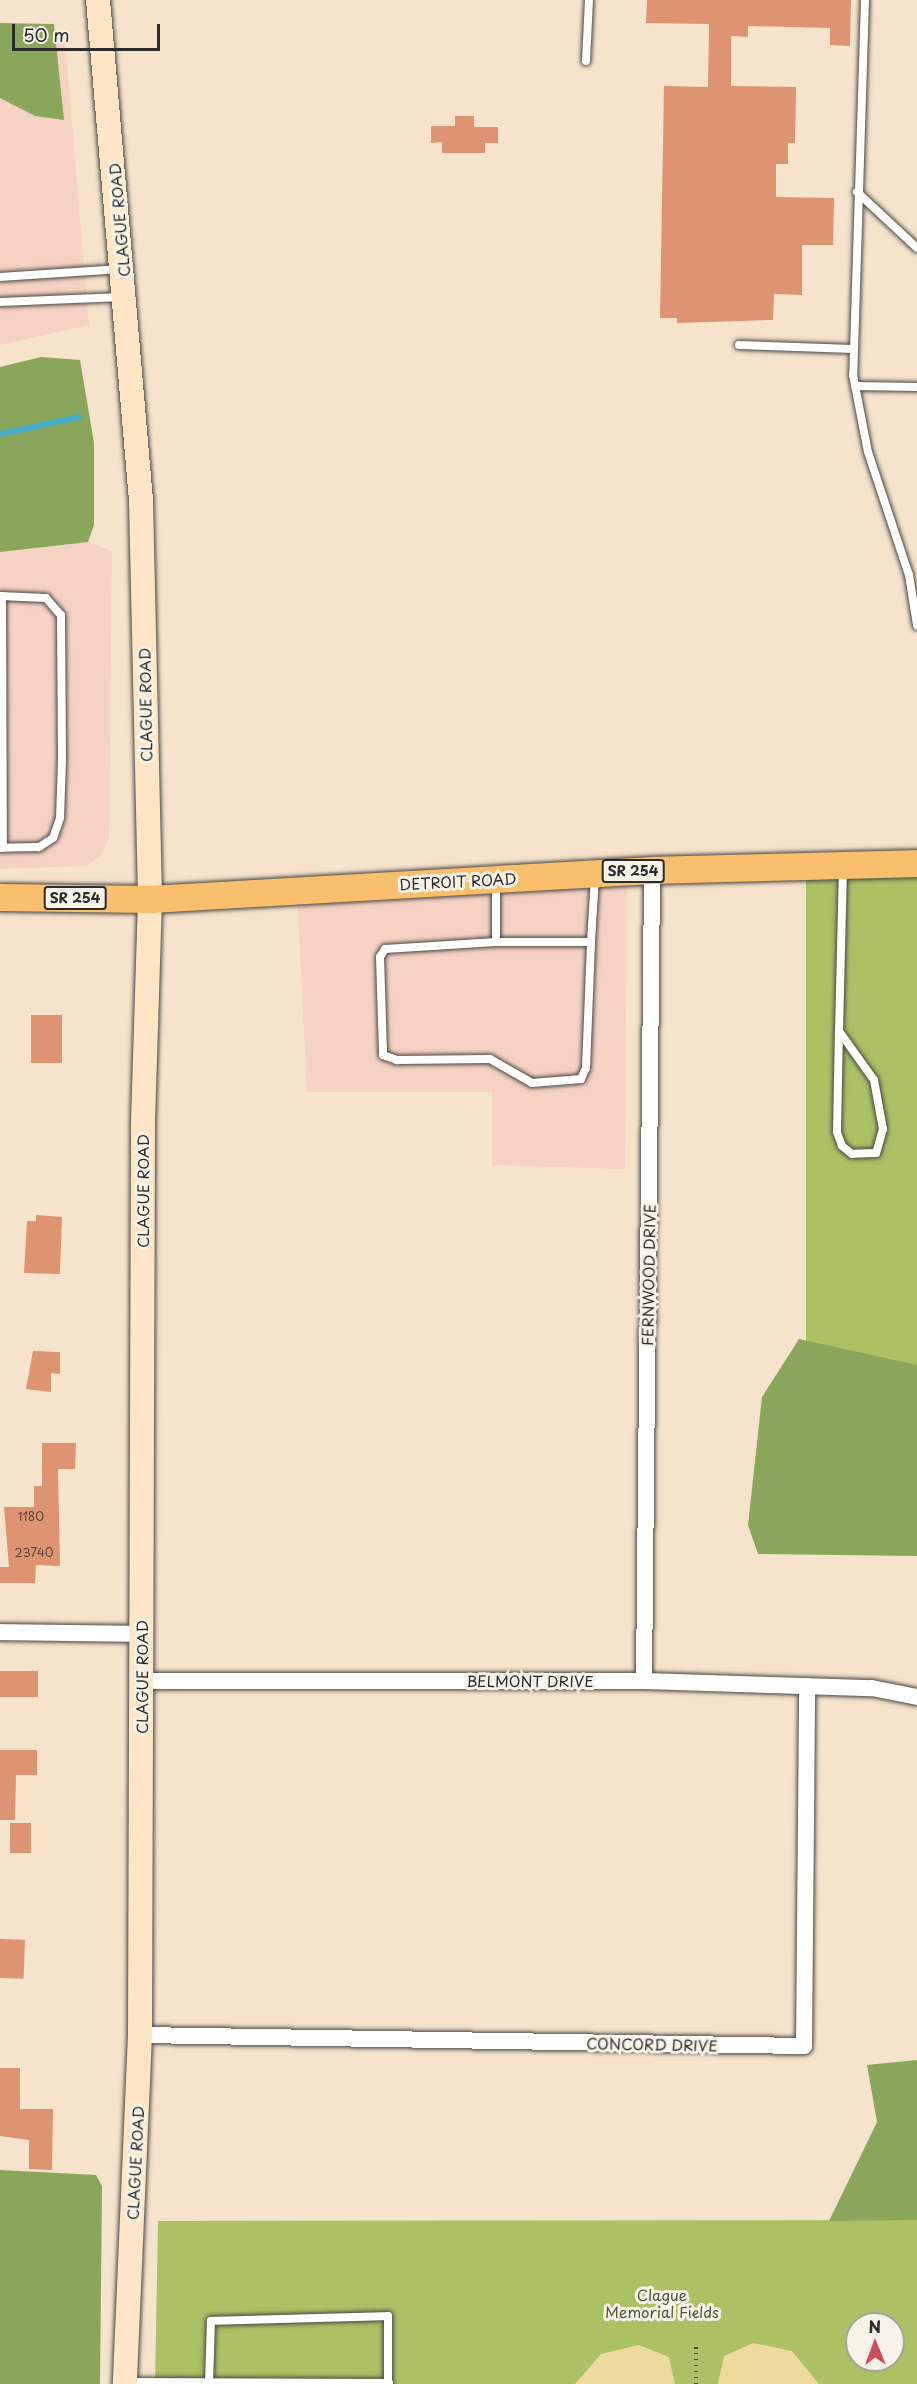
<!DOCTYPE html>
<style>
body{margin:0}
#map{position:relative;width:917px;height:2384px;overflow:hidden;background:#f5e3cc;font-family:"Playpen Sans",sans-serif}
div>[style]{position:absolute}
.built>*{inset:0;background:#f6d2c4}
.green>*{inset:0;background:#acc064;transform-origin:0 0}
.forest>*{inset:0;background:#89a65a}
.sand>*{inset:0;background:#eeda9e}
.stream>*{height:6px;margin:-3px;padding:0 3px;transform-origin:3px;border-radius:3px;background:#46acc5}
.building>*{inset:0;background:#df9471;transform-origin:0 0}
.path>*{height:4px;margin-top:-2px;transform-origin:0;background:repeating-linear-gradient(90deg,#494743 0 1.5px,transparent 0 6px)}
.roads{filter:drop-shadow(0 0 2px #494743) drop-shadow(0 0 2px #494743)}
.lane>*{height:8px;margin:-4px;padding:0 4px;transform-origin:4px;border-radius:4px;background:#fff}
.street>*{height:16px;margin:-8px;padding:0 8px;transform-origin:8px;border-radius:8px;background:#fff}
.secondary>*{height:24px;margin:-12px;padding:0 12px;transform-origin:12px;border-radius:12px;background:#fde5c5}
.primary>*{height:27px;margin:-13.5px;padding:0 13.5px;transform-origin:13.5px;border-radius:13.5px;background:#f9bf6d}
span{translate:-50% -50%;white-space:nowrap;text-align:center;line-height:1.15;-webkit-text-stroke:6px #f7f3e8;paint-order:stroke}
.number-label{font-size:12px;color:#58453c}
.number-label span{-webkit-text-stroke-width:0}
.shield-label span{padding:2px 4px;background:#f7f3e8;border:2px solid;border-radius:4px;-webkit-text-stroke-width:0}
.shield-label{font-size:14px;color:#2b2b2b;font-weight:700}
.street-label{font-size:15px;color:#2b2b2b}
.park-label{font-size:15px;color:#52583c}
.north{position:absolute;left:845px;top:2312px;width:60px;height:60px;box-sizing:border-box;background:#f7f3e8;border:2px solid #a5a39c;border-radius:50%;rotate:359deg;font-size:16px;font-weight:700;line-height:24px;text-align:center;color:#2b2b2b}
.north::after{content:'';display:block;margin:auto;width:21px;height:27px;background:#d1495b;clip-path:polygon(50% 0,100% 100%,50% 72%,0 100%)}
.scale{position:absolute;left:12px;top:24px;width:148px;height:27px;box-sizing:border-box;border:3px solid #2b2b2b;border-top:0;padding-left:8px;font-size:18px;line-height:21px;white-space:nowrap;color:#2b2b2b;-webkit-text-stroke:4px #f7f3e8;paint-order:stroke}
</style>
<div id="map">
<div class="built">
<div style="clip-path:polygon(65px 39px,89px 325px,0 345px,0 42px)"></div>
<div style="clip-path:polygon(88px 542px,112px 551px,109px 838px,101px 855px,86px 866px,0 869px,0 552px)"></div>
<div style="clip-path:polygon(627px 871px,625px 1169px,492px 1165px,492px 1092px,307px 1092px,297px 890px)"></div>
</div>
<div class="green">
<div style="left:917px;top:863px;width:594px;height:111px;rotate:90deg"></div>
<div style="clip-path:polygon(evenodd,917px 2220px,917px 2384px,155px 2384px,158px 2221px,917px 2220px,857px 2324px,893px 2324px,893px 2360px,857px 2360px,857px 2324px)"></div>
</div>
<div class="forest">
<div style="clip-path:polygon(0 23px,54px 24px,64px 120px,35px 116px,0 98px)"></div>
<div style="clip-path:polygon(41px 357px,80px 360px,94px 443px,94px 525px,88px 542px,0 552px,0 367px)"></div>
<div style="clip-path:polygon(799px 1339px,917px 1365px,917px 1556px,758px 1554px,748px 1525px,762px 1397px)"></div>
<div style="clip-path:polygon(917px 2060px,917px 2220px,829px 2221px,877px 2122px,867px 2065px)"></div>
<div style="clip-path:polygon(0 2170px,96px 2175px,102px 2186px,100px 2384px,0 2384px)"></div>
</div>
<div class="sand">
<div style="clip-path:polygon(753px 2343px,792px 2351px,819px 2384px,718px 2384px,724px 2356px)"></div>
<div style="clip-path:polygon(639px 2345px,669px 2357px,675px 2384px,575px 2384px,601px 2354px)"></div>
</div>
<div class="stream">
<div style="left:0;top:434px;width:81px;rotate:-12.1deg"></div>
</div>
<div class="building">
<div style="clip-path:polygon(647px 0,851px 0,850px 46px,830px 45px,830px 28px,748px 26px,748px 37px,731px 36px,731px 86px,796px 87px,795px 143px,788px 143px,788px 164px,776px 164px,776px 197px,834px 198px,833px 245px,802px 245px,802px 295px,774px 294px,773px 320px,677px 323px,677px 318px,660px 318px,664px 86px,708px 87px,709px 24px,646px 23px)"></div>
<div style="clip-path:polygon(455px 116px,474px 116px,474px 127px,498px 127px,498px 143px,485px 143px,485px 153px,442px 153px,442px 142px,431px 143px,431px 126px,455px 126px)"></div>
<div style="left:31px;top:1015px;width:31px;height:48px"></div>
<div style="clip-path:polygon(36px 1215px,62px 1217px,60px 1274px,24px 1273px,27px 1221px,36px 1221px)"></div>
<div style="clip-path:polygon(33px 1351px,60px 1352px,60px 1374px,51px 1373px,51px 1392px,26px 1389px)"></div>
<div style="clip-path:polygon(42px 1443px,76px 1443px,75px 1469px,58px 1469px,60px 1566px,36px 1565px,35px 1583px,0 1583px,0 1567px,9px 1567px,4px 1507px,34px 1507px,34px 1486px,42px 1486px)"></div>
<div style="left:38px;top:1671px;width:26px;height:38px;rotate:90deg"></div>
<div style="clip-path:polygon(0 1750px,37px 1750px,37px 1775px,16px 1775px,15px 1820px,0 1820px)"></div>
<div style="left:10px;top:1823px;width:21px;height:30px"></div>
<div style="left:0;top:1939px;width:25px;height:39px;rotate:2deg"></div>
<div style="clip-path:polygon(0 2068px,20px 2068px,20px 2109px,53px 2109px,52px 2170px,29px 2169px,29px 2140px,0 2136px)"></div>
</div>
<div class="path">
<div style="left:696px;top:2347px;width:37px;rotate:90deg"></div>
</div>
<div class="roads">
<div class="lane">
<div style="left:865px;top:0;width:375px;rotate:91.8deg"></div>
<div style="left:853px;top:375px;width:78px;rotate:79deg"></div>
<div style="left:868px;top:452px;width:130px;rotate:71.6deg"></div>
<div style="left:909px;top:575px;width:51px;rotate:80.9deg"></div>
<div style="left:586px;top:61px;width:61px;rotate:-87.2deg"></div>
<div style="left:857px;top:192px;width:82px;rotate:43deg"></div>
<div style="left:0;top:277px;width:121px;rotate:-3.8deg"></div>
<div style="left:0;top:302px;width:122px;rotate:-2.3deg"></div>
<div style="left:739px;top:345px;width:114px;rotate:2deg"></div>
<div style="left:855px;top:386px;width:62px;rotate:0.9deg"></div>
<div style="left:0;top:596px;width:46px;rotate:2.5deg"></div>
<div style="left:46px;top:598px;width:23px;rotate:49deg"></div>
<div style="left:61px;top:615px;width:144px;rotate:89.6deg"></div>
<div style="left:62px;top:759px;width:59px;rotate:91.9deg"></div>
<div style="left:60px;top:818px;width:21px;rotate:109deg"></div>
<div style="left:53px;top:838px;width:17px;rotate:147deg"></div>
<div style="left:39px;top:847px;width:39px;rotate:179deg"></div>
<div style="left:2px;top:596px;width:252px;rotate:89.8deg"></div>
<div style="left:496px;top:882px;width:60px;rotate:90deg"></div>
<div style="left:496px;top:942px;width:95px"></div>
<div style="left:591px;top:942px;width:66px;rotate:-86.5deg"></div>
<div style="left:496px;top:942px;width:111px;rotate:176.4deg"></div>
<div style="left:385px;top:949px;width:9px;rotate:122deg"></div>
<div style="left:380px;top:957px;width:98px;rotate:88.2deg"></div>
<div style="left:383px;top:1055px;width:15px;rotate:20deg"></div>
<div style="left:397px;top:1060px;width:93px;rotate:-0.6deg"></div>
<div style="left:490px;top:1059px;width:48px;rotate:29.7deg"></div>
<div style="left:532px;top:1083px;width:49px;rotate:-4.7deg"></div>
<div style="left:581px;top:1079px;width:12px;rotate:-66deg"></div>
<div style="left:586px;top:1068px;width:126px;rotate:-87.7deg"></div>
<div style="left:839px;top:1031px;width:60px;rotate:54.5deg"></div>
<div style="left:874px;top:1080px;width:50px;rotate:79.6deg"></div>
<div style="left:883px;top:1129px;width:25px;rotate:106deg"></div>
<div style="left:876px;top:1153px;width:24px;rotate:178deg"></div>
<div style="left:852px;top:1154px;width:13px;rotate:-141deg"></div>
<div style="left:842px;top:1146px;width:15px;rotate:-110deg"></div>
<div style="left:837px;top:1132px;width:101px;rotate:-88.9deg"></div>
<div style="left:839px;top:1031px;width:163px;rotate:-88.6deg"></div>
<div style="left:128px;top:2382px;width:261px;rotate:0.2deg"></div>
<div style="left:209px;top:2383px;width:62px;rotate:-88.2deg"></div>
<div style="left:211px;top:2321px;width:177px;rotate:-1.6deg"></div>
<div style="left:388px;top:2316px;width:64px;rotate:90deg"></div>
</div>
<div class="street">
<div style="left:0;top:1632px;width:142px;rotate:0.8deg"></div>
<div style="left:142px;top:1681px;width:502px"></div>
<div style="left:644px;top:1681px;width:228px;rotate:1.8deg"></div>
<div style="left:872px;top:1688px;width:46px;rotate:11.3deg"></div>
<div style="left:644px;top:1681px;width:811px;rotate:-89.43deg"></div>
<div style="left:140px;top:2035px;width:664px;rotate:0.95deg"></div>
<div style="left:804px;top:2046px;width:360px;rotate:-89.5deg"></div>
</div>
<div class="secondary">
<div style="left:98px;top:0;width:503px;rotate:85.09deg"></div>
<div style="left:141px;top:501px;width:398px;rotate:88.7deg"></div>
<div style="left:150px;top:899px;width:228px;rotate:91.8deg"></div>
<div style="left:143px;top:1127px;width:908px;rotate:90.19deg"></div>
<div style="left:140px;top:2035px;width:349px;rotate:92.5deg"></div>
</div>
<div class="primary">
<div style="left:0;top:897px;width:150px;rotate:0.8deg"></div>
<div style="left:150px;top:899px;width:503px;rotate:-3.31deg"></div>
<div style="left:652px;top:870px;width:265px;rotate:-1.5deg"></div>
</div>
</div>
<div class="number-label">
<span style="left:31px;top:1517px">1180</span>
<span style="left:34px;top:1553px">23740</span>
</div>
<div class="shield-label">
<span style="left:633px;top:871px">SR 254</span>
<span style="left:75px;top:898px">SR 254</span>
</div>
<div class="street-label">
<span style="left:119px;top:220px;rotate:-95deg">CLAGUE ROAD</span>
<span style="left:145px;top:705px;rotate:-91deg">CLAGUE ROAD</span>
<span style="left:458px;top:881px;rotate:-3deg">DETROIT ROAD</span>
<span style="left:143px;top:1191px;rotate:-90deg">CLAGUE ROAD</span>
<span style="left:648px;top:1275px;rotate:-89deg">FERNWOOD DRIVE</span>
<span style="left:142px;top:1677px;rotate:-90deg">CLAGUE ROAD</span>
<span style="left:530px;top:1681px">BELMONT DRIVE</span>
<span style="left:652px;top:2044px;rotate:1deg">CONCORD DRIVE</span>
<span style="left:135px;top:2163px;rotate:-87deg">CLAGUE ROAD</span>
</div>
<div class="park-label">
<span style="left:662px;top:2303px">Clague<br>Memorial Fields</span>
</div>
<div class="north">N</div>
<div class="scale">50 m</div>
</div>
